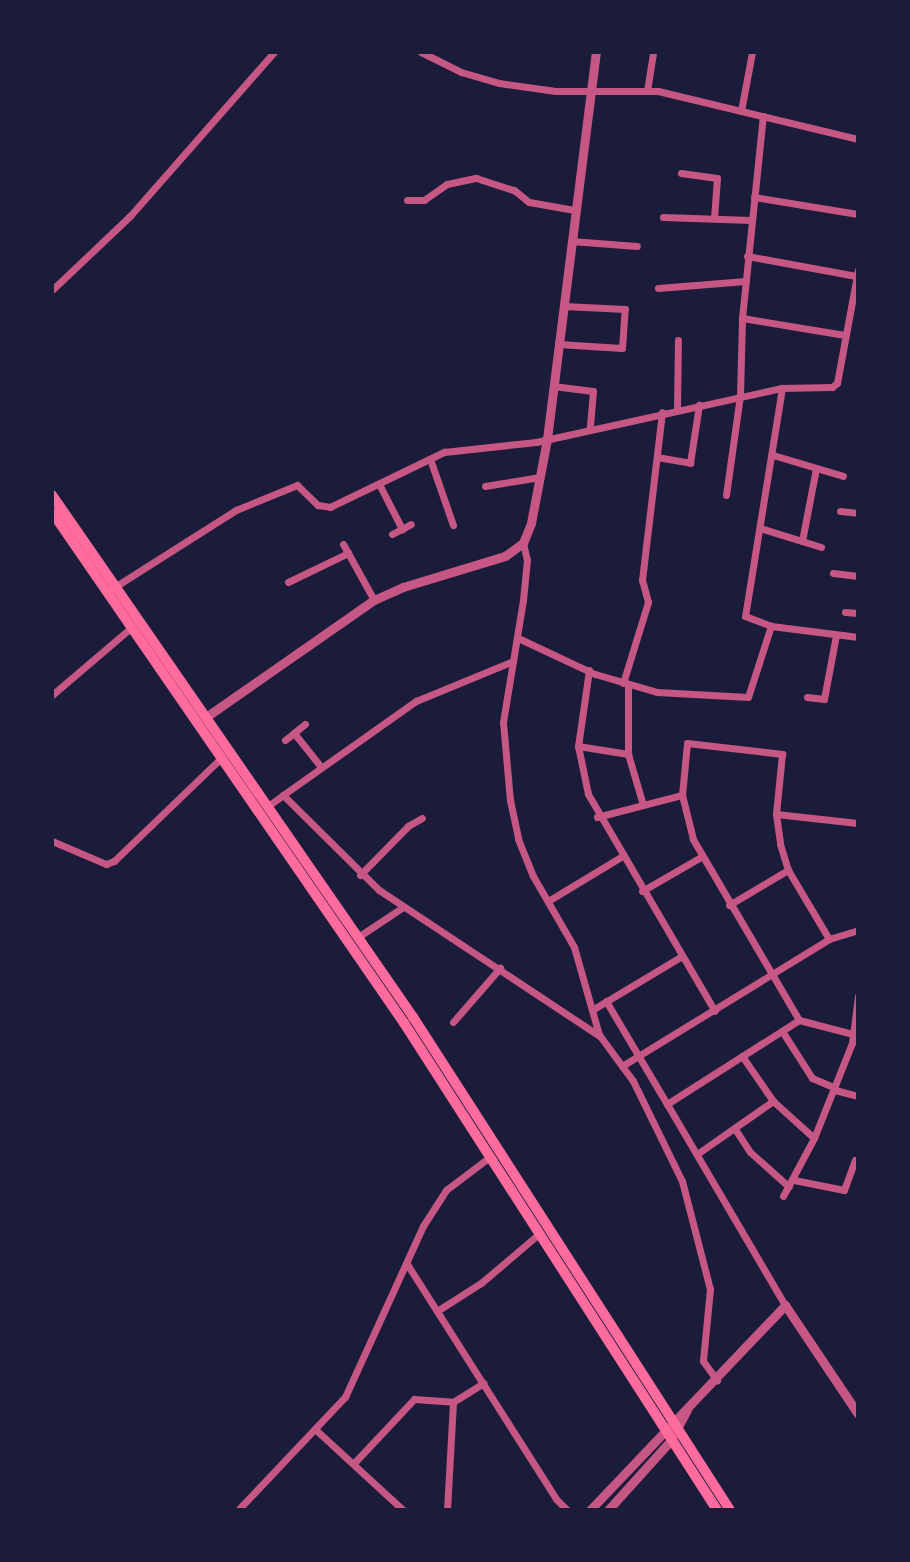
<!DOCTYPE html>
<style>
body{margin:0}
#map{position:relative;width:910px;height:1562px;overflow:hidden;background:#1b1b3a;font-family:"Work Sans",sans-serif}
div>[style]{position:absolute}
.minor>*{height:7px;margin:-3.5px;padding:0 3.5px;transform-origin:3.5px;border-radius:3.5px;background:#c65784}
.tertiary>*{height:9px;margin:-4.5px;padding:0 4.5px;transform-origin:4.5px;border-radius:4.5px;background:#c65784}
.primary>*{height:10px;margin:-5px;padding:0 5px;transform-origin:5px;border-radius:5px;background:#ff6b9d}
span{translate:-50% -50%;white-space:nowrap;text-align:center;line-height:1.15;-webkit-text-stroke:6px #1b1b3a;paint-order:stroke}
.frame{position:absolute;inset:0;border:54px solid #1b1b3a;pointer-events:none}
</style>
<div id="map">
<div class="minor">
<div style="left:421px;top:52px;width:45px;rotate:26.6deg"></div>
<div style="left:461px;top:72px;width:40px;rotate:16deg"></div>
<div style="left:499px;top:83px;width:57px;rotate:8.1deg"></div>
<div style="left:555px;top:91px;width:103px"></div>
<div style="left:658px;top:91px;width:206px;rotate:13.5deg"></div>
<div style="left:647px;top:91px;width:39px;rotate:-81deg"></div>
<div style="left:741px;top:111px;width:60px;rotate:-79.4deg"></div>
<div style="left:681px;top:173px;width:36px;rotate:8deg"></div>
<div style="left:717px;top:178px;width:40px;rotate:94.3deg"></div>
<div style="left:754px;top:197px;width:105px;rotate:9.3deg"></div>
<div style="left:407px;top:200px;width:17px"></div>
<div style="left:424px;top:200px;width:28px;rotate:-35deg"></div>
<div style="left:447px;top:184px;width:30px;rotate:-12deg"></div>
<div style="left:476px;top:178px;width:40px;rotate:18deg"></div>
<div style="left:514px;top:190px;width:19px;rotate:39deg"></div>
<div style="left:529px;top:202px;width:46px;rotate:10.1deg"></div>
<div style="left:663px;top:217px;width:88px;rotate:2deg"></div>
<div style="left:571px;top:241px;width:66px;rotate:4.3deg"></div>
<div style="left:747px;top:256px;width:111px;rotate:10.4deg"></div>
<div style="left:658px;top:288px;width:88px;rotate:-4.5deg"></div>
<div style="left:52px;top:290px;width:108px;rotate:-43.5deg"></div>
<div style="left:130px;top:216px;width:218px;rotate:-48.7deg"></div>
<div style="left:742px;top:318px;width:104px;rotate:9.4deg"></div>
<div style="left:558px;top:344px;width:64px;rotate:3.6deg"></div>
<div style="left:622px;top:348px;width:39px;rotate:-86deg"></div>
<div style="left:625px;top:309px;width:62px;rotate:-177.2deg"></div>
<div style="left:553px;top:386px;width:40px;rotate:7.1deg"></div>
<div style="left:593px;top:391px;width:38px;rotate:95deg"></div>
<div style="left:782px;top:388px;width:231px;rotate:99.2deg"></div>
<div style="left:745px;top:616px;width:28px;rotate:21deg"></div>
<div style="left:771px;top:626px;width:88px;rotate:7.2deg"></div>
<div style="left:677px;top:409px;width:69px;rotate:-89.2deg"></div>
<div style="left:773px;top:455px;width:73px;rotate:16.7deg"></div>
<div style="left:657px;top:457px;width:34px;rotate:10deg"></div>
<div style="left:690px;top:463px;width:59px;rotate:-81.2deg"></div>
<div style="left:430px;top:459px;width:70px;rotate:70.8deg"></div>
<div style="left:379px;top:484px;width:51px;rotate:62.9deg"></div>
<div style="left:402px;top:529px;width:10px;rotate:-29deg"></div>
<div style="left:485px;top:486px;width:56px;rotate:-9.3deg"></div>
<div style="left:726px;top:495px;width:100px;rotate:-82deg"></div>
<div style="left:740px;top:396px;width:78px;rotate:-88.5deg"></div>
<div style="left:742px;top:318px;width:203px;rotate:-84.1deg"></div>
<div style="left:840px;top:511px;width:18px;rotate:6deg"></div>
<div style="left:760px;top:528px;width:64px;rotate:17.3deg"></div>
<div style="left:392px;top:534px;width:11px;rotate:-27deg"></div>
<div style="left:802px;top:541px;width:74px;rotate:-79.1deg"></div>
<div style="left:523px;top:543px;width:17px;rotate:77deg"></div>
<div style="left:527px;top:560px;width:40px;rotate:95.7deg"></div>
<div style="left:523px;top:600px;width:124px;rotate:99.3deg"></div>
<div style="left:503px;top:722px;width:78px;rotate:84.9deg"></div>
<div style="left:510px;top:800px;width:40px;rotate:78deg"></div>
<div style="left:518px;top:839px;width:40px;rotate:68deg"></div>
<div style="left:533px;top:876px;width:82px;rotate:60deg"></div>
<div style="left:574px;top:947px;width:91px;rotate:74.1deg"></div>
<div style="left:343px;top:544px;width:64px;rotate:61deg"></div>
<div style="left:833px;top:573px;width:25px;rotate:7deg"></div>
<div style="left:288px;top:582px;width:67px;rotate:-25.8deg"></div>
<div style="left:113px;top:588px;width:146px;rotate:-32.4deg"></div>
<div style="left:236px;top:510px;width:66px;rotate:-22.3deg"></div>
<div style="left:297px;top:485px;width:29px;rotate:44deg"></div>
<div style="left:318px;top:505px;width:12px;rotate:9deg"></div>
<div style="left:330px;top:507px;width:127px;rotate:-25.8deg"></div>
<div style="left:444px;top:452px;width:93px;rotate:-6.2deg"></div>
<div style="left:536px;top:442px;width:252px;rotate:-12.4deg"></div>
<div style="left:782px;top:388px;width:50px;rotate:-1.1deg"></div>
<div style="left:832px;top:387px;width:6px;rotate:-39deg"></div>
<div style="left:837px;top:383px;width:115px;rotate:-79.5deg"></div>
<div style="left:845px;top:612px;width:13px;rotate:4deg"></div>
<div style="left:518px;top:638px;width:85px;rotate:25.1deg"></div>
<div style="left:595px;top:674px;width:65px;rotate:16.2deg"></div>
<div style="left:657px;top:692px;width:91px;rotate:3.1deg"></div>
<div style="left:748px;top:697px;width:75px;rotate:-72.1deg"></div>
<div style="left:589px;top:670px;width:77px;rotate:98.2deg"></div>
<div style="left:578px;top:746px;width:49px;rotate:78.2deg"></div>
<div style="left:588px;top:794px;width:251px;rotate:59.7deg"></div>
<div style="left:623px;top:683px;width:85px;rotate:-72.8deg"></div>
<div style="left:648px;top:602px;width:23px;rotate:-105deg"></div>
<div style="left:642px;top:580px;width:169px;rotate:-83.2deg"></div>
<div style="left:628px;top:684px;width:70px;rotate:90deg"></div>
<div style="left:628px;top:754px;width:53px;rotate:73.6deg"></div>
<div style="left:52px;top:695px;width:105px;rotate:-40.4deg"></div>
<div style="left:807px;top:697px;width:17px;rotate:7deg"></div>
<div style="left:824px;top:699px;width:65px;rotate:-79.4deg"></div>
<div style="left:305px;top:724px;width:14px;rotate:141deg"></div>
<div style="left:294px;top:733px;width:43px;rotate:51.5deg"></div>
<div style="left:285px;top:740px;width:11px;rotate:-38deg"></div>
<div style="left:578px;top:746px;width:51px;rotate:9.1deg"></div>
<div style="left:283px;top:795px;width:163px;rotate:-35.3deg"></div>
<div style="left:416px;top:701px;width:105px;rotate:-22.4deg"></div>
<div style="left:268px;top:806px;width:19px;rotate:-36deg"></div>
<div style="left:283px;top:795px;width:135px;rotate:44.7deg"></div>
<div style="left:379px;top:890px;width:265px;rotate:33.5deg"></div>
<div style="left:600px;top:1036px;width:56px;rotate:53.7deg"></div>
<div style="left:633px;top:1081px;width:111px;rotate:63.9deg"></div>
<div style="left:682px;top:1181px;width:112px;rotate:75.5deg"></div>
<div style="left:710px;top:1289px;width:72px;rotate:95.6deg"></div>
<div style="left:703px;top:1361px;width:24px;rotate:54deg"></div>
<div style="left:776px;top:814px;width:82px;rotate:6.3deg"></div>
<div style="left:597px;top:817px;width:88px;rotate:-14.5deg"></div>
<div style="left:52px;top:841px;width:59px;rotate:23.1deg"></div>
<div style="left:106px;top:864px;width:9px;rotate:-21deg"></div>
<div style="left:114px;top:861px;width:150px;rotate:-43.9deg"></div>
<div style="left:360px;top:875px;width:69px;rotate:-45.6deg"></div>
<div style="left:408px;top:826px;width:16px;rotate:-30deg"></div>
<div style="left:642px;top:891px;width:68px;rotate:-30deg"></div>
<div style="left:548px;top:901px;width:85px;rotate:-31.1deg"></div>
<div style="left:729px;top:905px;width:69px;rotate:-30.7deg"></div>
<div style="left:358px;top:937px;width:54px;rotate:-33.7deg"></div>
<div style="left:606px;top:1001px;width:120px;rotate:59.4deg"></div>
<div style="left:667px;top:1104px;width:156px;rotate:-32.5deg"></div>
<div style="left:799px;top:1020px;width:210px;rotate:-120.4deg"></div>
<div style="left:693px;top:839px;width:45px;rotate:-104deg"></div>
<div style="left:682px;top:795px;width:52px;rotate:-84.5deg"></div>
<div style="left:687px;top:743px;width:96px;rotate:6.6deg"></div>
<div style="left:782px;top:754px;width:60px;rotate:95.7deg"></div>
<div style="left:776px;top:814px;width:30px;rotate:82deg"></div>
<div style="left:780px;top:844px;width:27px;rotate:73deg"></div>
<div style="left:788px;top:870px;width:80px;rotate:59.3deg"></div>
<div style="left:592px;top:1010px;width:105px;rotate:-31deg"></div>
<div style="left:799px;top:1020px;width:59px;rotate:14.7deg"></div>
<div style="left:453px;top:1022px;width:72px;rotate:-49deg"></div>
<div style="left:782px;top:1031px;width:56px;rotate:57.4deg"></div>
<div style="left:812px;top:1078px;width:25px;rotate:23deg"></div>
<div style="left:742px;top:1056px;width:55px;rotate:55.4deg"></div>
<div style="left:773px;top:1101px;width:55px;rotate:42.1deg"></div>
<div style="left:622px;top:1066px;width:243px;rotate:-31.5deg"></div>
<div style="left:829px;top:939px;width:30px;rotate:-17deg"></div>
<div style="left:835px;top:1090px;width:24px;rotate:15deg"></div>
<div style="left:667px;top:1104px;width:233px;rotate:59.6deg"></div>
<div style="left:735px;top:1129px;width:27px;rotate:57deg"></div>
<div style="left:750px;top:1152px;width:52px;rotate:41.9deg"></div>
<div style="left:697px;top:1154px;width:93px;rotate:-34.9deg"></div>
<div style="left:794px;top:1180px;width:51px;rotate:11.3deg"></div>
<div style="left:844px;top:1190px;width:32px;rotate:-70deg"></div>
<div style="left:783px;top:1196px;width:66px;rotate:-61.9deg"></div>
<div style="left:814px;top:1138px;width:102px;rotate:-68.2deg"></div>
<div style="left:852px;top:1043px;width:47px;rotate:-82.7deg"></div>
<div style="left:407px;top:1264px;width:278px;rotate:57.6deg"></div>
<div style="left:556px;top:1499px;width:16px;rotate:45deg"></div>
<div style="left:437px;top:1311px;width:52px;rotate:-32.5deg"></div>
<div style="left:481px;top:1283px;width:77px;rotate:-40.3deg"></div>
<div style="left:316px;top:1430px;width:118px;rotate:42.6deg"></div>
<div style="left:354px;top:1463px;width:88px;rotate:-46.8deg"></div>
<div style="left:414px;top:1399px;width:39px;rotate:4deg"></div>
<div style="left:238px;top:1510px;width:156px;rotate:-46.6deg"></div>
<div style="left:345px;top:1397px;width:188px;rotate:-65.5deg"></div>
<div style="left:423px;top:1226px;width:43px;rotate:-57.4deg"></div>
<div style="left:446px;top:1190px;width:56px;rotate:-37.1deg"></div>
<div style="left:447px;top:1510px;width:108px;rotate:-86.8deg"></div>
<div style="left:453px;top:1402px;width:36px;rotate:-32deg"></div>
</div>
<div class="tertiary">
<div style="left:206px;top:717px;width:205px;rotate:-34.9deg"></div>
<div style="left:374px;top:600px;width:32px;rotate:-24deg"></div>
<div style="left:403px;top:587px;width:107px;rotate:-16.9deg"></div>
<div style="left:505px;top:556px;width:22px;rotate:-36deg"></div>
<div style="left:523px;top:543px;width:22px;rotate:-68deg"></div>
<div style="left:531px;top:523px;width:86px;rotate:-79.2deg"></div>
<div style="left:547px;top:439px;width:390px;rotate:-82.8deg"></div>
<div style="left:590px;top:1510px;width:283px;rotate:-46.4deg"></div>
<div style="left:785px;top:1305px;width:131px;rotate:56.2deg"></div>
<div style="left:608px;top:1510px;width:94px;rotate:-48deg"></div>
<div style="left:671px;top:1440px;width:34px;rotate:-62deg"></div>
</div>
<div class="primary">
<div style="left:52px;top:495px;width:635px;rotate:55.33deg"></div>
<div style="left:413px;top:1017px;width:586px;rotate:57.26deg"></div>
<div style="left:52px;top:512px;width:621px;rotate:55.44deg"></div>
<div style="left:404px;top:1023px;width:579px;rotate:57.27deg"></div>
</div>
<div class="frame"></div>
</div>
